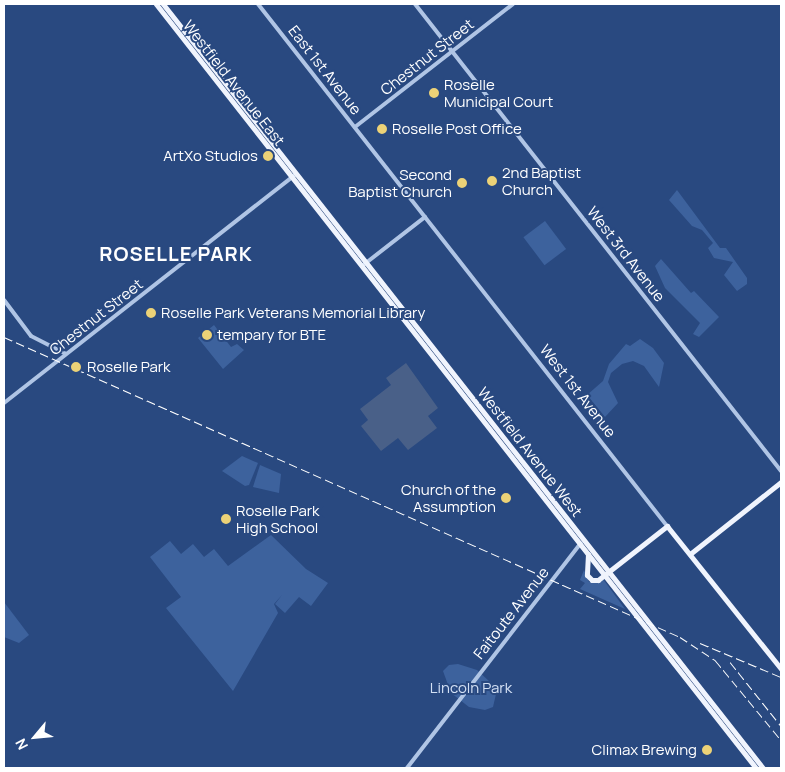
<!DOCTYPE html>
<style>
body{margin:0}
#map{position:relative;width:785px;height:772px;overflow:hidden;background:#294980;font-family:Manrope,sans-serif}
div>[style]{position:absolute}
.green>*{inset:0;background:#3d629d;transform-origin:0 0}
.water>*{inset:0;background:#496088}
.minor>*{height:4px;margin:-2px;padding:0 2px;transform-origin:2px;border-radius:2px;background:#b0c5e5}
.major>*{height:5px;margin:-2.5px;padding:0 2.5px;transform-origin:2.5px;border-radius:2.5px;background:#f0f4fd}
.rail>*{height:1px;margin-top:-0.5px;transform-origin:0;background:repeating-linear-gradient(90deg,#fff 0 9px,transparent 0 13px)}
.dots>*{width:14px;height:14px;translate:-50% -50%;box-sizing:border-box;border:2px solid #294980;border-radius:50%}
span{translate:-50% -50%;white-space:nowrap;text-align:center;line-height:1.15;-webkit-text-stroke:4px #294980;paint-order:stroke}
.street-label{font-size:15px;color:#fff}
.poi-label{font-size:15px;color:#fff}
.left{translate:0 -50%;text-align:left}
.right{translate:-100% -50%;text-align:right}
.park-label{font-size:15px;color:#d3e0f4}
.district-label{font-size:20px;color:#fff;font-weight:700;letter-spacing:1px}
.frame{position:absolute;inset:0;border:5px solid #fff;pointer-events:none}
.north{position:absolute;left:10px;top:712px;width:50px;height:50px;-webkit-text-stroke:4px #294980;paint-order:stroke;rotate:242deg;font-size:14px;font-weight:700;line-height:20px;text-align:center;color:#fff}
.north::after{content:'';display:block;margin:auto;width:18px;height:22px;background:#fff;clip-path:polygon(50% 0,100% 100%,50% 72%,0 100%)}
</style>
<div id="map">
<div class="green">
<div style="clip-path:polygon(677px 190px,720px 248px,726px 248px,747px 278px,747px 284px,737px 291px,724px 275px,733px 262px,714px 258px,708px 248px,713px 243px,702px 230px,692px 226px,669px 200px)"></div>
<div style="left:545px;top:221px;width:35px;height:27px;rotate:53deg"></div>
<div style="clip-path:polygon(661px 259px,691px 293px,694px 291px,719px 317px,699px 337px,693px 334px,700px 323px,665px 288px,655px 266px)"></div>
<div style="clip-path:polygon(214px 325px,231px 347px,237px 344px,244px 350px,223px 369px,198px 338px)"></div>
<div style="clip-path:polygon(640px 339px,653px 348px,664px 363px,659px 387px,644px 366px,633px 361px,622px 364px,611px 373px,608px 382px,618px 403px,605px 417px,587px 395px,603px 381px,609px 364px,626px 344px,630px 346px)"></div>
<div style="clip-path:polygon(242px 456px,258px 463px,249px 485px,245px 486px,222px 471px)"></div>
<div style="clip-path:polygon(260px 465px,281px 474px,279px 493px,253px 487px)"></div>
<div style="clip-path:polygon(271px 535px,306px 569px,328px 583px,311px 606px,299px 597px,285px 613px,275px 604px,282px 595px,274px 604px,278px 613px,233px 691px,166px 608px,181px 597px,150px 557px,170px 541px,181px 554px,193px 544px,204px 557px,214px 549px,228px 566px)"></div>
<div style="clip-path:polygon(584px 570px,589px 582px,603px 579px,625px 609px,580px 589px,585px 583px,580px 580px)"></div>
<div style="clip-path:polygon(4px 602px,29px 635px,19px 643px,4px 637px)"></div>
<div style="clip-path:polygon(458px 664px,477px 670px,490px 682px,496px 694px,493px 707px,485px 710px,469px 707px,451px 693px,443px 671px,449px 665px)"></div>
</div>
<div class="water">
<div style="clip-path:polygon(406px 363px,438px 408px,428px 416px,437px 428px,408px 450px,398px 438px,381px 451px,361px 426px,368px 420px,360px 409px,391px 385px,386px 378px)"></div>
</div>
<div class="minor">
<div style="left:258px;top:4px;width:663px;rotate:51.92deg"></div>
<div style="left:415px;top:4px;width:593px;rotate:51.91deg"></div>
<div style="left:355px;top:127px;width:200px;rotate:-37.9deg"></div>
<div style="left:362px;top:266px;width:80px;rotate:-37.9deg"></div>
<div style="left:4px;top:300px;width:45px;rotate:53.1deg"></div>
<div style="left:31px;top:336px;width:39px;rotate:27deg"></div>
<div style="left:4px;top:403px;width:371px;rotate:-38.1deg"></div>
<div style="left:407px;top:768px;width:284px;rotate:-52.3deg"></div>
</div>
<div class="major">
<div style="left:156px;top:4px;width:971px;rotate:51.86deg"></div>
<div style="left:163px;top:4px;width:971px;rotate:51.86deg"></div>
<div style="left:588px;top:554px;width:21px;rotate:93deg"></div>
<div style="left:587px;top:575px;width:7px;rotate:45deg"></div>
<div style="left:592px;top:580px;width:6px"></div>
<div style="left:598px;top:580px;width:88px;rotate:-38deg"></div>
<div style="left:667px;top:526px;width:183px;rotate:51.4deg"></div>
<div style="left:690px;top:554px;width:116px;rotate:-38.4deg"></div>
</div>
<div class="rail">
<div style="left:4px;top:337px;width:740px;rotate:23.93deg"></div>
<div style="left:680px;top:637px;width:42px;rotate:33.3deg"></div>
<div style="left:715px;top:660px;width:104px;rotate:50.5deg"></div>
<div style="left:700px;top:643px;width:88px;rotate:22.8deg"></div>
<div style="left:730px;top:662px;width:82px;rotate:51.4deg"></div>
</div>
<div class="dots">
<div style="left:434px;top:93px;background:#ecd277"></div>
<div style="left:382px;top:129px;background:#ecd277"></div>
<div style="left:268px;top:156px;background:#ecd277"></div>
<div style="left:492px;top:181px;background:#ecd277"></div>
<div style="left:462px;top:183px;background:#ecd277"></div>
<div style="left:151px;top:313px;background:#ecd277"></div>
<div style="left:207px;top:335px;background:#ecd277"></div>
<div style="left:76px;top:367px;background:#ecd277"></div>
<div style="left:506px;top:498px;background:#ecd277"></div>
<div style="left:226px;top:519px;background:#ecd277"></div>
<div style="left:707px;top:750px;background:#ecd277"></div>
</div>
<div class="street-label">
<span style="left:427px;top:57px;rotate:-38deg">Chestnut Street</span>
<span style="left:325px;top:70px;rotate:52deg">East 1st Avenue</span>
<span style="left:234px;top:83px;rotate:52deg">Westfield Avenue East</span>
<span style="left:626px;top:254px;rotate:52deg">West 3rd Avenue</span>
<span style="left:96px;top:317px;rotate:-38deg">Chestnut Street</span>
<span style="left:578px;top:391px;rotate:52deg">West 1st Avenue</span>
<span style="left:530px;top:452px;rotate:52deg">Westfield Avenue West</span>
<span style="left:511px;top:613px;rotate:-52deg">Faitoute Avenue</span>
</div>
<div class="poi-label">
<span class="left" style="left:444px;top:93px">Roselle<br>Municipal Court</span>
<span class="left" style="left:392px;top:129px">Roselle Post Office</span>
<span class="right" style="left:258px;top:156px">ArtXo Studios</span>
<span class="left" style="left:502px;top:181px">2nd Baptist<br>Church</span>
<span class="right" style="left:452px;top:183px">Second<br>Baptist Church</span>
<span class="left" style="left:161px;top:313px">Roselle Park Veterans Memorial Library</span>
<span class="left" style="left:217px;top:335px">tempary for BTE</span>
<span class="left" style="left:87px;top:367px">Roselle Park</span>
<span class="right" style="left:496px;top:498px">Church of the<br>Assumption</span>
<span class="left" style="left:236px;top:519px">Roselle Park<br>High School</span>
<span class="right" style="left:697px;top:750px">Climax Brewing</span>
</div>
<div class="park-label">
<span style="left:471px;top:688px">Lincoln Park</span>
</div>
<div class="district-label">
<span style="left:176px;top:253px">ROSELLE PARK</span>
</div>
<div class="frame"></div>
<div class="north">N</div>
</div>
